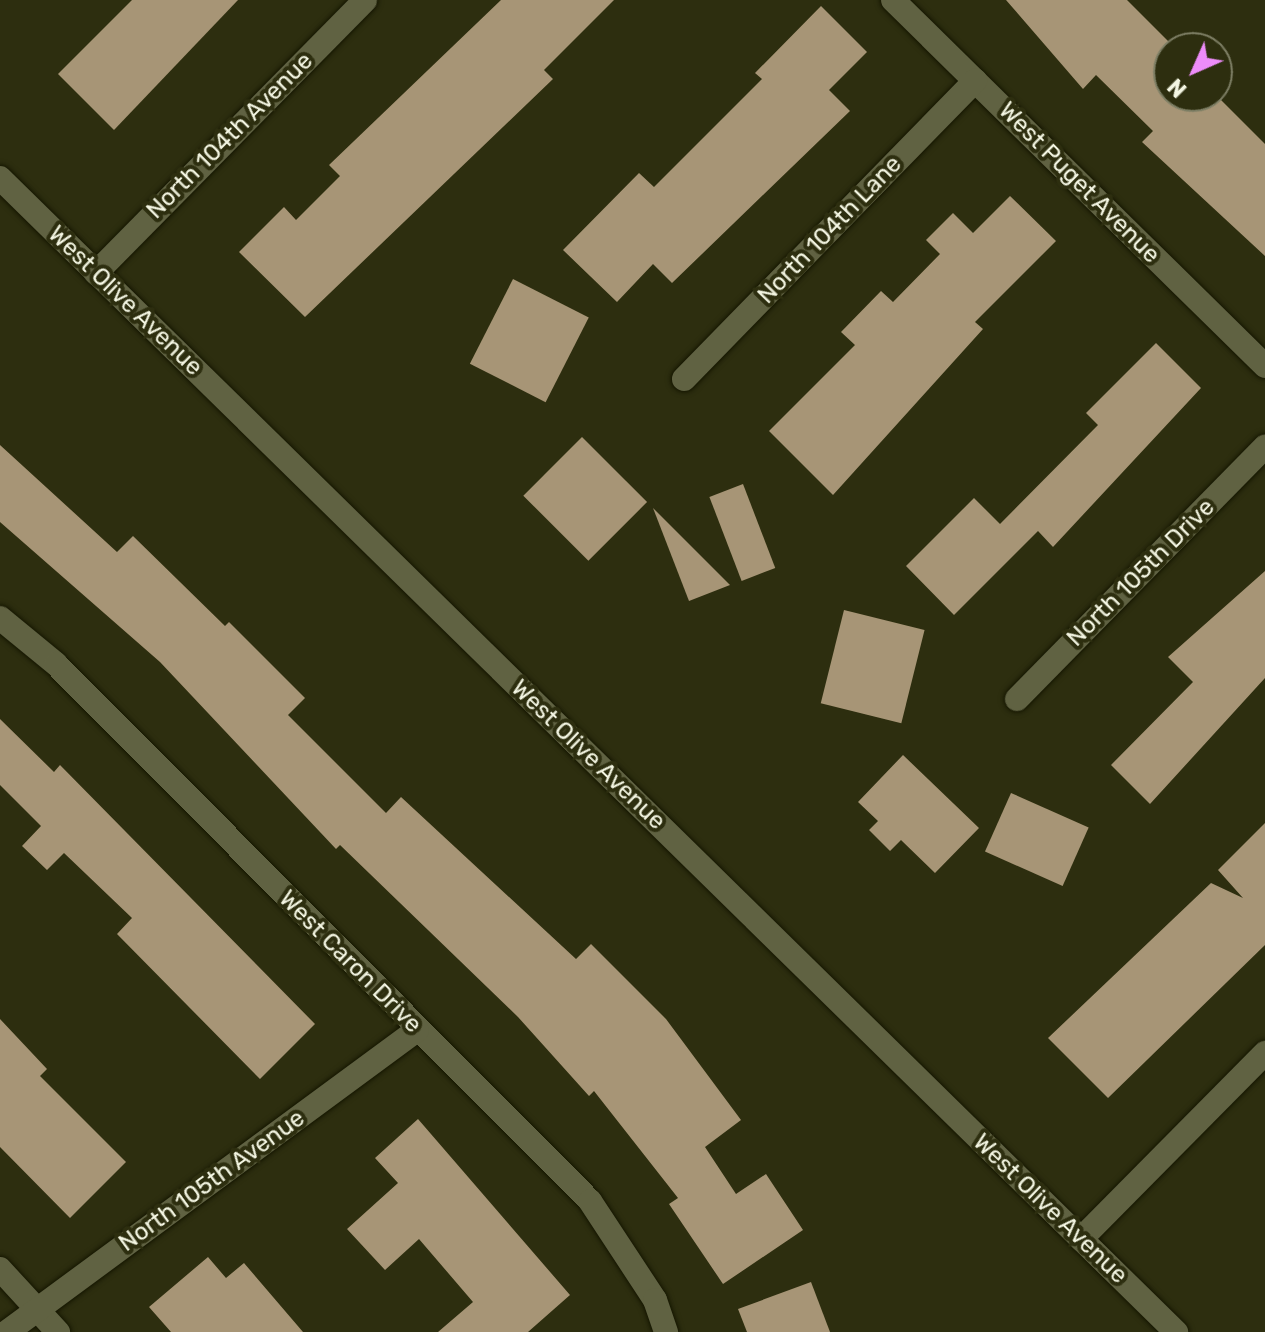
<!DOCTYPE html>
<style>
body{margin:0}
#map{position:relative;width:1265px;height:1332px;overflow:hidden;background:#2d2e0f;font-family:Rubik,sans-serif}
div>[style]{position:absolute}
.building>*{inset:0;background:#a79576;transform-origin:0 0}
.roads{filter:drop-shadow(0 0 2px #151600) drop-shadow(0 0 2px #151600)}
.street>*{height:24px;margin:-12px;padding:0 12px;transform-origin:12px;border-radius:12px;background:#606242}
.secondary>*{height:24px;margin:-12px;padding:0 12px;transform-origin:12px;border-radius:12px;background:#606242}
span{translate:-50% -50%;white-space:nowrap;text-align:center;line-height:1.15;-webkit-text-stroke:8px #2d2e0f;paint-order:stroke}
.street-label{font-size:24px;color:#f4f6e3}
.north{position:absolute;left:1153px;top:32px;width:80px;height:80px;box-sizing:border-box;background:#2d2e0f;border:2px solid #7d7e64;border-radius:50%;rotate:225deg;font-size:22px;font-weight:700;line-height:32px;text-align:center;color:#f4f6e3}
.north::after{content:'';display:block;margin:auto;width:28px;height:36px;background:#ed8cf9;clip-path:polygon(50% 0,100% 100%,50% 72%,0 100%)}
</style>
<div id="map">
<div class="building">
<div style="clip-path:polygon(132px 0,238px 0,114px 130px,58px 74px)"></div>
<div style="clip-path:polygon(501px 0,614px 0,544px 70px,553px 79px,305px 317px,239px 252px,284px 207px,296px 220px,340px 176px,329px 165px)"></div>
<div style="clip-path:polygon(1006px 0,1127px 0,1169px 42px,1169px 96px,1217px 96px,1265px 144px,1265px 256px,1142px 142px,1153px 131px,1096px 75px,1083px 89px)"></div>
<div style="clip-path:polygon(821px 6px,867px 52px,829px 90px,850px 111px,672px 283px,653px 264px,617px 302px,563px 250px,639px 173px,654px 187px,762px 79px,755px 73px)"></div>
<div style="clip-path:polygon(1010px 196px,1056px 241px,975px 322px,983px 329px,833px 495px,769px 431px,855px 345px,841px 332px,881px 291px,893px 302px,940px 254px,926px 240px,953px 213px,973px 233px)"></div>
<div style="left:513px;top:279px;width:85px;height:95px;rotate:27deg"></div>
<div style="clip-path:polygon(1156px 343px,1201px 388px,1053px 547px,1038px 531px,954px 615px,906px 566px,974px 498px,1000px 524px,1098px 425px,1086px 413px)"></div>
<div style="left:582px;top:437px;width:92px;height:83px;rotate:45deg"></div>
<div style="clip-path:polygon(0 445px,117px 552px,133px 536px,225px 626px,229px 622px,305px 698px,288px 715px,386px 813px,401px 797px,576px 959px,591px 944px,666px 1019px,741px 1120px,705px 1147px,736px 1194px,766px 1174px,803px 1230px,723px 1284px,669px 1204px,678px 1198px,594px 1091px,589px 1096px,518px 1017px,340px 845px,336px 849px,160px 662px,0 522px)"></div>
<div style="left:743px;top:484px;width:90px;height:36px;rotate:69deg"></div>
<div style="clip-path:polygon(653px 508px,730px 585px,689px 601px)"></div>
<div style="clip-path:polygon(1265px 571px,1265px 678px,1150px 804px,1111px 765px,1193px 682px,1168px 657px)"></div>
<div style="left:844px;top:610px;width:83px;height:96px;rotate:14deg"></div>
<div style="clip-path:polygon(0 719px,54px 772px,60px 765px,315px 1024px,260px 1079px,117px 934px,132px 918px,64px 853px,47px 870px,22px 846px,41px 826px,0 785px)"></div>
<div style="clip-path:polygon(903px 755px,979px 828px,935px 873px,901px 840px,890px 851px,869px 830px,878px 821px,858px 802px)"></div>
<div style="left:1011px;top:793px;width:85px;height:64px;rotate:24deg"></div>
<div style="clip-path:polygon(1265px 823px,1265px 945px,1108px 1098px,1048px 1038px,1211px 883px,1243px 898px,1218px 870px)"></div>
<div style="clip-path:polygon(0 1019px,47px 1069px,40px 1076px,126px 1162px,70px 1218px,0 1147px)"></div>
<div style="clip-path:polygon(418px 1119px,570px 1295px,528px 1332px,438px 1332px,473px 1302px,419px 1239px,385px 1270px,347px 1229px,398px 1183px,375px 1158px)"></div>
<div style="clip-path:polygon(208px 1257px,226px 1278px,244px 1263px,303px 1332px,171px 1332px,149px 1307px)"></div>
<div style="clip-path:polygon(811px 1282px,830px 1332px,747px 1332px,738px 1309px)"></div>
</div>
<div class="roads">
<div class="street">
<div style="left:893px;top:0;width:522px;rotate:44.53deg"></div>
<div style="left:96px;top:273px;width:383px;rotate:-45.4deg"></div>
<div style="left:684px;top:379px;width:417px;rotate:-45.7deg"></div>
<div style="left:0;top:618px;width:72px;rotate:39.4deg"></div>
<div style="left:56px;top:664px;width:757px;rotate:45.16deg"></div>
<div style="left:590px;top:1201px;width:118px;rotate:56.7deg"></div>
<div style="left:655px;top:1300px;width:34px;rotate:71deg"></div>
<div style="left:1017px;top:699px;width:354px;rotate:-45.5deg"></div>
<div style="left:1081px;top:1239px;width:262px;rotate:-45.3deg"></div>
<div style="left:0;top:1269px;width:86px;rotate:47.4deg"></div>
<div style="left:7px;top:1332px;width:509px;rotate:-36.37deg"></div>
</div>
<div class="secondary">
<div style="left:0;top:178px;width:1648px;rotate:44.46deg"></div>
</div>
</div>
<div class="street-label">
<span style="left:230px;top:136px;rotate:-45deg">North 104th Avenue</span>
<span style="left:1079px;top:183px;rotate:45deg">West Puget Avenue</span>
<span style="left:830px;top:230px;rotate:-46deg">North 104th Lane</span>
<span style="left:125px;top:301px;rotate:44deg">West Olive Avenue</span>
<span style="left:1141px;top:573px;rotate:-45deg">North 105th Drive</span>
<span style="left:588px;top:755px;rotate:44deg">West Olive Avenue</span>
<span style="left:350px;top:962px;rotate:45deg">West Caron Drive</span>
<span style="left:212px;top:1181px;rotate:-36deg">North 105th Avenue</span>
<span style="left:1050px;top:1209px;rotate:44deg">West Olive Avenue</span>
</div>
<div class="north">N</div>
</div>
